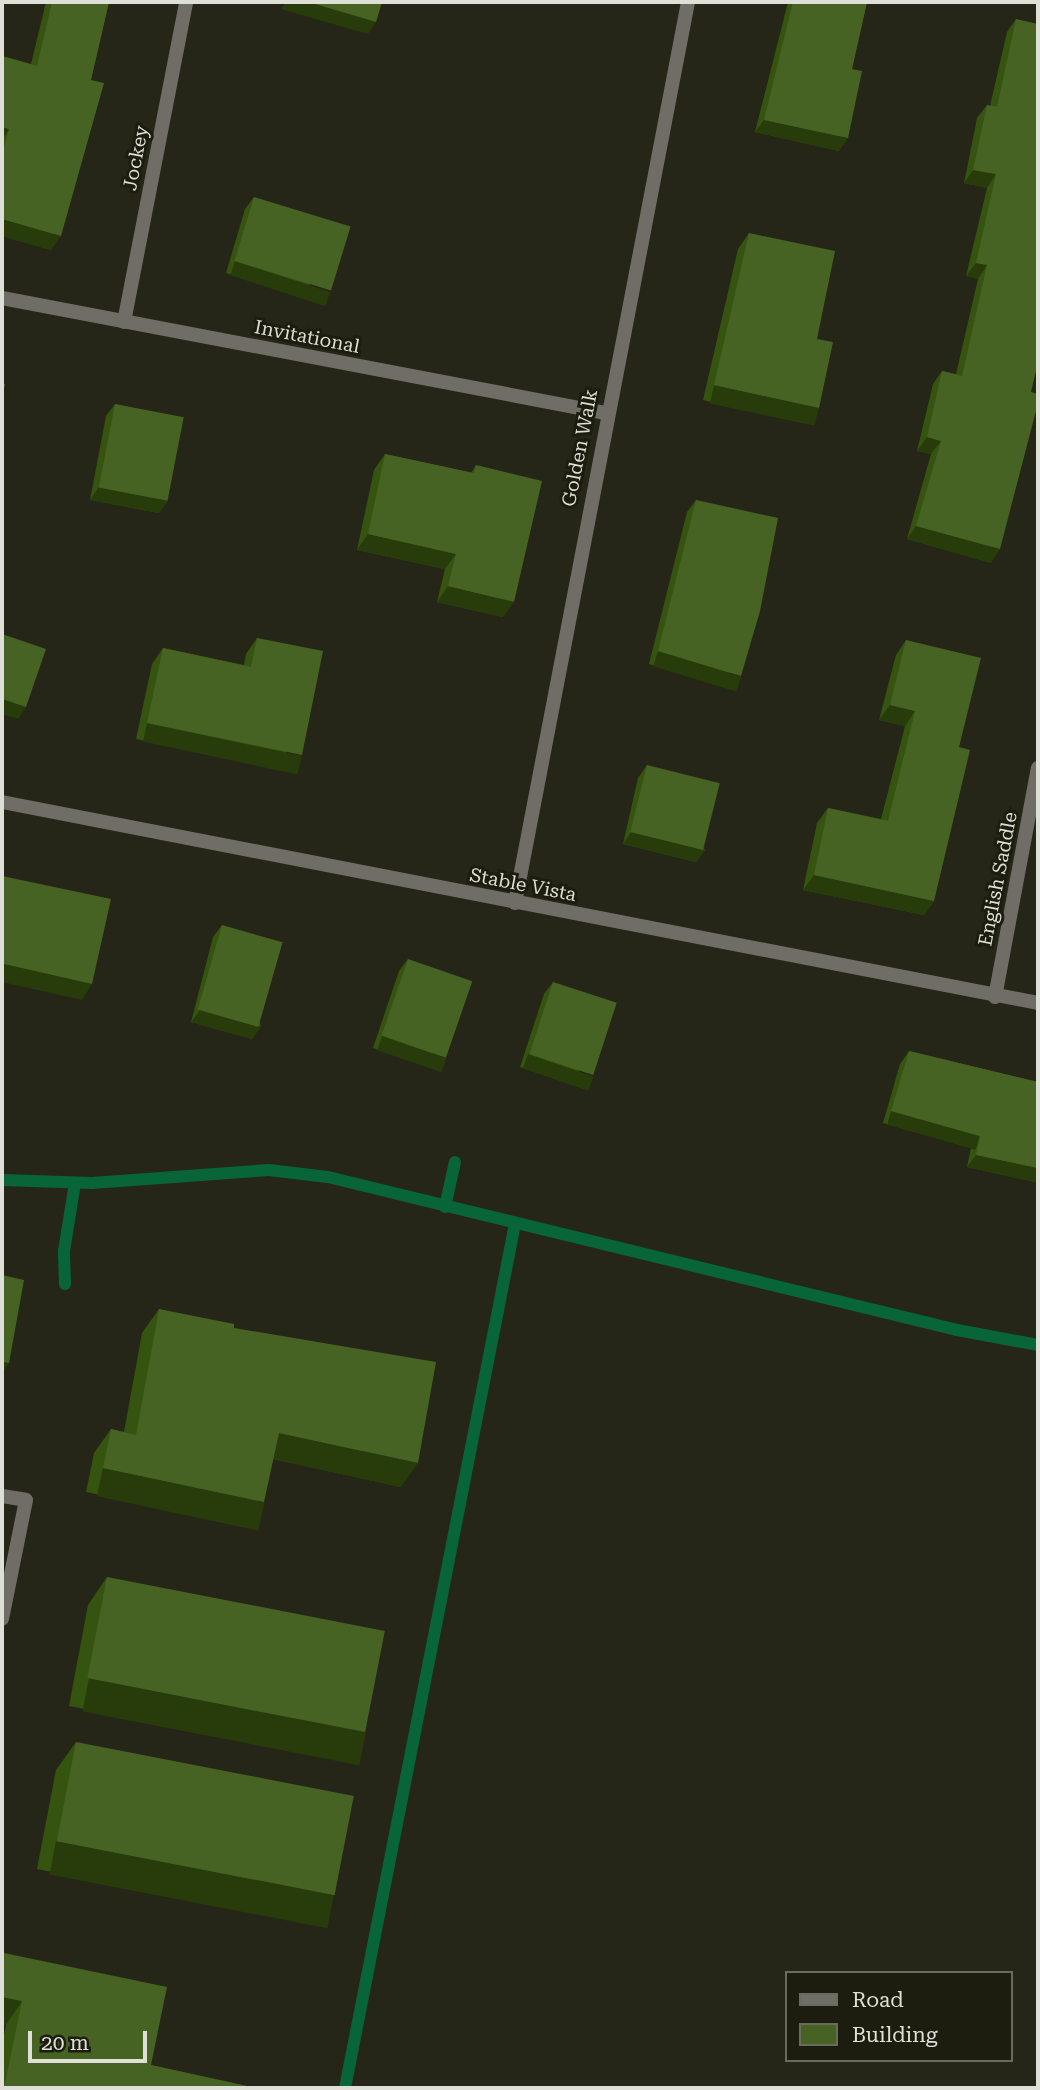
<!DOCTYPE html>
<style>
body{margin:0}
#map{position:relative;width:1040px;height:2090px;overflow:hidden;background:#262618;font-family:"Roboto Serif",serif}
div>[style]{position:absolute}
.stream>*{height:12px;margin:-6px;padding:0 6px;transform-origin:6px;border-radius:6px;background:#08653a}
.service>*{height:14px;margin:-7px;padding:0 7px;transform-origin:7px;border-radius:7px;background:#706d66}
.minor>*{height:14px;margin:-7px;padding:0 7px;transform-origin:7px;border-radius:7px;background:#706d66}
.wall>*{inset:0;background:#35540f}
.shaded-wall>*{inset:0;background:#273c0a;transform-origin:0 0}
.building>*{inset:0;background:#476324;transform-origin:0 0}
span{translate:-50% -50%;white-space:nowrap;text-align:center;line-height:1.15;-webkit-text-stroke:6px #1c1d0f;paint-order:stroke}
.street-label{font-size:19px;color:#dedfd6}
.frame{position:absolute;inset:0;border:4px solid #dedfd6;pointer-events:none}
.legend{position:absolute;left:785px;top:1971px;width:228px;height:91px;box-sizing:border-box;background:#1c1d0f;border:2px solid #6a6b5f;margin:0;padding:9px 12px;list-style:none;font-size:21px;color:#dedfd6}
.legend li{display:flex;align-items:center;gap:14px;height:35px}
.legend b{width:35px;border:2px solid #6a6b5f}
.scale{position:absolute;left:28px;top:2031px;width:119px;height:32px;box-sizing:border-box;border:4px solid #dedfd6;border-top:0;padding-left:9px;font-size:21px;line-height:24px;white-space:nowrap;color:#dedfd6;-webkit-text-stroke:5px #1c1d0f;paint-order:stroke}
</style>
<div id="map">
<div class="stream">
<div style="left:2px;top:1180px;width:90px;rotate:1.9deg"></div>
<div style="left:92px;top:1183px;width:177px;rotate:-4.2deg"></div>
<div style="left:269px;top:1170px;width:59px;rotate:6.8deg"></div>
<div style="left:328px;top:1177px;width:647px;rotate:13.67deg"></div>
<div style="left:957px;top:1330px;width:82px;rotate:10.5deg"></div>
<div style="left:445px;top:1207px;width:46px;rotate:-77.5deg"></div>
<div style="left:65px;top:1284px;width:33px;rotate:-92deg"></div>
<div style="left:64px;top:1251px;width:69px;rotate:-80.8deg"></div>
<div style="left:345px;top:2088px;width:881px;rotate:-78.87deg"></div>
</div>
<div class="service">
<div style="left:2px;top:1496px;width:24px;rotate:9deg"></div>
<div style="left:26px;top:1500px;width:121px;rotate:101.4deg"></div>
</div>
<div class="minor">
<div style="left:2px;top:298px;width:615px;rotate:10.78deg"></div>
<div style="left:124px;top:322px;width:326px;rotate:-79deg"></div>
<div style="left:2px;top:802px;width:1055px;rotate:10.98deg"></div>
<div style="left:515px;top:903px;width:917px;rotate:-79.13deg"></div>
<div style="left:995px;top:997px;width:233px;rotate:-79.4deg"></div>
</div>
<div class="wall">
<div style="clip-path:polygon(46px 2px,109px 2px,51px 250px,2px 236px,2px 56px,31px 64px)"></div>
<div style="clip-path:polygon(788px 2px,867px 2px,852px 69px,839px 151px,755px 132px)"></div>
<div style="clip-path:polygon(1016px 19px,991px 563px,907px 539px,931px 454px,917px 451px,933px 384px,942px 371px,956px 374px,978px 279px,966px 276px,987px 188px,964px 183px,977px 118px,987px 105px,990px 106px,1007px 32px)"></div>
<div style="clip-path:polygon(254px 197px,321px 303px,226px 273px,245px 209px)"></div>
<div style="clip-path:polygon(749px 233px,817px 339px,819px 408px,808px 423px,703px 400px,738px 249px)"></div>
<div style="clip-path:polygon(115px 404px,159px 513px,90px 500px,106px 416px)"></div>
<div style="clip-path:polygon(385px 454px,471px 473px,476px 465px,503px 617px,437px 602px,445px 569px,357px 550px,374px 470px)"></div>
<div style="clip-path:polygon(696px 500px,732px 689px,649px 664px,687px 512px)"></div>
<div style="clip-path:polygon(257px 638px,291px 771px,136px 739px,152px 664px,163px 648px,244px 665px,246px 654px)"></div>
<div style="clip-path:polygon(906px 640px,959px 747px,934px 901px,924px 915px,803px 890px,817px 823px,828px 808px,881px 819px,905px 726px,879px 720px,896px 655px)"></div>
<div style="clip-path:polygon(647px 765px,705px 850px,696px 862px,623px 844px,638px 778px)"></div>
<div style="clip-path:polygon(222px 925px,261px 1026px,252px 1039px,191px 1022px,213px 937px)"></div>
<div style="clip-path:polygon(408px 959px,437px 1070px,373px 1048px,399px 971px)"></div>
<div style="clip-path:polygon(553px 982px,584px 1089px,520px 1067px,544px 994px)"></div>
<div style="clip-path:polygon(909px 1051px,1038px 1082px,1038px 1177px,1035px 1182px,967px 1167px,971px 1148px,883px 1123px,900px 1064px)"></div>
<div style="clip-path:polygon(159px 1309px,234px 1328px,401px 1487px,273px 1459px,247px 1526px,86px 1492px,94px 1453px,111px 1429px,124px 1432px,142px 1333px)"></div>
<div style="clip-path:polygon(107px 1577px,346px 1759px,69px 1706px,88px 1605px)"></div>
<div style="clip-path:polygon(76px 1742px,315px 1924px,37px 1869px,56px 1770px)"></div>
<div style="clip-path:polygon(4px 1953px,151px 2065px,256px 2088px,2px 2088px,2px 2044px,6px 2025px,2px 2024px,2px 1957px)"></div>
</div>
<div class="shaded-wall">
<div style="clip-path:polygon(286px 2px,308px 2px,376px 22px,368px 34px,281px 9px)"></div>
<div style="clip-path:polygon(764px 120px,848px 138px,839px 151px,755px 132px)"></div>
<div style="clip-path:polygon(2px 127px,9px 129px,2px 140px)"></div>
<div style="clip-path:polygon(973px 170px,996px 174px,987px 188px,964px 183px)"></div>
<div style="clip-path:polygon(2px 219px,61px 236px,51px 250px,2px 236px)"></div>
<div style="left:235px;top:261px;width:100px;height:15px;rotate:18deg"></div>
<div style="clip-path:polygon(976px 263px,987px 265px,978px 279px,966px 276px)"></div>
<div style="left:714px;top:385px;width:107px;height:19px;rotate:12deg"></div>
<div style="clip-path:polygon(927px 437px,941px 441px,931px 454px,917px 451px)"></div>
<div style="clip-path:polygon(99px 487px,168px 501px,159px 513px,90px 500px)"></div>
<div style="clip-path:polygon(916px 526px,1000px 549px,991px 563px,907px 539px)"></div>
<div style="clip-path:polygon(368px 534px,456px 554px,445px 569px,357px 550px)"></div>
<div style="clip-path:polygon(448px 586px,514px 602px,503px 617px,437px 602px)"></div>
<div style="left:658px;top:651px;width:87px;height:16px;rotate:17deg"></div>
<div style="clip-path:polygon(2px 699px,26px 707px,18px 719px,2px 714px)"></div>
<div style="clip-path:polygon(890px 705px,915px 711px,905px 726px,879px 720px)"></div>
<div style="left:147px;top:723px;width:158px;height:19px;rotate:12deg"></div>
<div style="clip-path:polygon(631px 832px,705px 850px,696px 862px,623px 844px)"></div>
<div style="clip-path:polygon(814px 875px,934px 901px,924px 915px,803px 890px)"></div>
<div style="clip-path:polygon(4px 964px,92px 984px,82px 1000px,2px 982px,2px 967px)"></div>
<div style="clip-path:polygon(200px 1010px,261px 1026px,252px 1039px,191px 1022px)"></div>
<div style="left:382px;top:1036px;width:68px;height:15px;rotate:19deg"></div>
<div style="left:528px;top:1054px;width:69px;height:15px;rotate:19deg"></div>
<div style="left:891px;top:1111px;width:92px;height:14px;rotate:16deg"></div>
<div style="clip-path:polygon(976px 1155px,1038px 1168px,1038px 1177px,1035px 1182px,967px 1167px)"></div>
<div style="clip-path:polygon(2px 1362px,9px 1363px,2px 1373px)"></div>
<div style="clip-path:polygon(279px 1433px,418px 1463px,401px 1487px,262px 1457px)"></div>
<div style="left:103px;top:1468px;width:165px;height:29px;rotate:12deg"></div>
<div style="left:89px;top:1678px;width:282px;height:34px;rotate:11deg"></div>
<div style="left:56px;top:1841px;width:283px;height:34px;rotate:11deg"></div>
<div style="clip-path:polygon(2px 1997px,22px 2001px,6px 2025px,2px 2024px)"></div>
</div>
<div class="building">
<div style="clip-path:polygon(52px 2px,109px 2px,91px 80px,104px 83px,61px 236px,2px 219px,2px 154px,9px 129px,2px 127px,2px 56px,37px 66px)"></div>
<div style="clip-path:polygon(308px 2px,382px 2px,376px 22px)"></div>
<div style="clip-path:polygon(793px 2px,867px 2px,852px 69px,862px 71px,848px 138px,764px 120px)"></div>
<div style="clip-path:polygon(1016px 19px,1038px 24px,1038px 362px,1031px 392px,1038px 394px,1038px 403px,1000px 549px,916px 526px,941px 441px,927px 437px,942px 371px,962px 376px,987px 265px,976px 263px,996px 174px,973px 170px,987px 105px,997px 107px)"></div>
<div style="left:254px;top:197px;width:101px;height:67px;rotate:17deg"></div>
<div style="clip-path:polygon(749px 233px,835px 251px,817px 339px,833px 342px,819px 408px,714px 385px)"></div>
<div style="clip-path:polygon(2px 383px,5px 384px,2px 398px)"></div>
<div style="left:115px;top:404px;width:70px;height:85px;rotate:11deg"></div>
<div style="clip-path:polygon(385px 454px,474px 473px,476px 465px,542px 481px,514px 602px,448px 586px,456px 554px,368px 534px)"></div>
<div style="clip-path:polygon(696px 500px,778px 518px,760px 611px,741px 676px,658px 651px)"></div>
<div style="clip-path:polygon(2px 634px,46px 649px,26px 707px,2px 699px)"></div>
<div style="clip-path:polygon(257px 638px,323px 651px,302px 755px,147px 723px,163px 648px,251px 667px)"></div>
<div style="clip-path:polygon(906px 640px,981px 658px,959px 747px,970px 750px,934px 901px,814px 875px,828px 808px,888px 821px,915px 711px,890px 705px)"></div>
<div style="left:647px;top:765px;width:75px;height:69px;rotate:14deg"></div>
<div style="clip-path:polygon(2px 876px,111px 899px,92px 984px,4px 964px,2px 973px)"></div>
<div style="left:222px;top:925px;width:63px;height:88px;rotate:16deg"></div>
<div style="left:408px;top:959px;width:68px;height:81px;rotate:19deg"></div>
<div style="left:553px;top:982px;width:67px;height:76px;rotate:18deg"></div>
<div style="clip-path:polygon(909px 1051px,1038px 1082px,1038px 1168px,976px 1155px,980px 1136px,891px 1111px)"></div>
<div style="clip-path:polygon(2px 1275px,24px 1280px,9px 1363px,2px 1362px)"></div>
<div style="clip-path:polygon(159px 1309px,234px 1324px,234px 1328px,436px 1362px,418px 1463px,279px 1433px,264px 1502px,103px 1468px,111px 1429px,136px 1435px)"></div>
<div style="left:107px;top:1577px;width:283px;height:103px;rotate:11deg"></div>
<div style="left:76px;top:1742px;width:283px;height:101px;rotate:11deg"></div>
<div style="clip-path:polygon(4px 1953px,167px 1987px,151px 2065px,256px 2088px,4px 2088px,22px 2001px,2px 1997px,2px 1966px)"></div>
</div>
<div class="street-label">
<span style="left:136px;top:158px;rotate:-79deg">Jockey</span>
<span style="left:307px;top:337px;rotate:11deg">Invitational</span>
<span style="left:580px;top:448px;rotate:-79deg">Golden Walk</span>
<span style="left:998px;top:879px;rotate:-79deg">English Saddle</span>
<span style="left:523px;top:885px;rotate:11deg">Stable Vista</span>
</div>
<div class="frame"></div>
<ul class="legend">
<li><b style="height:9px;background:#706d66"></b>Road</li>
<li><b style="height:19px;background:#476324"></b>Building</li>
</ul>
<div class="scale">20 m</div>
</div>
